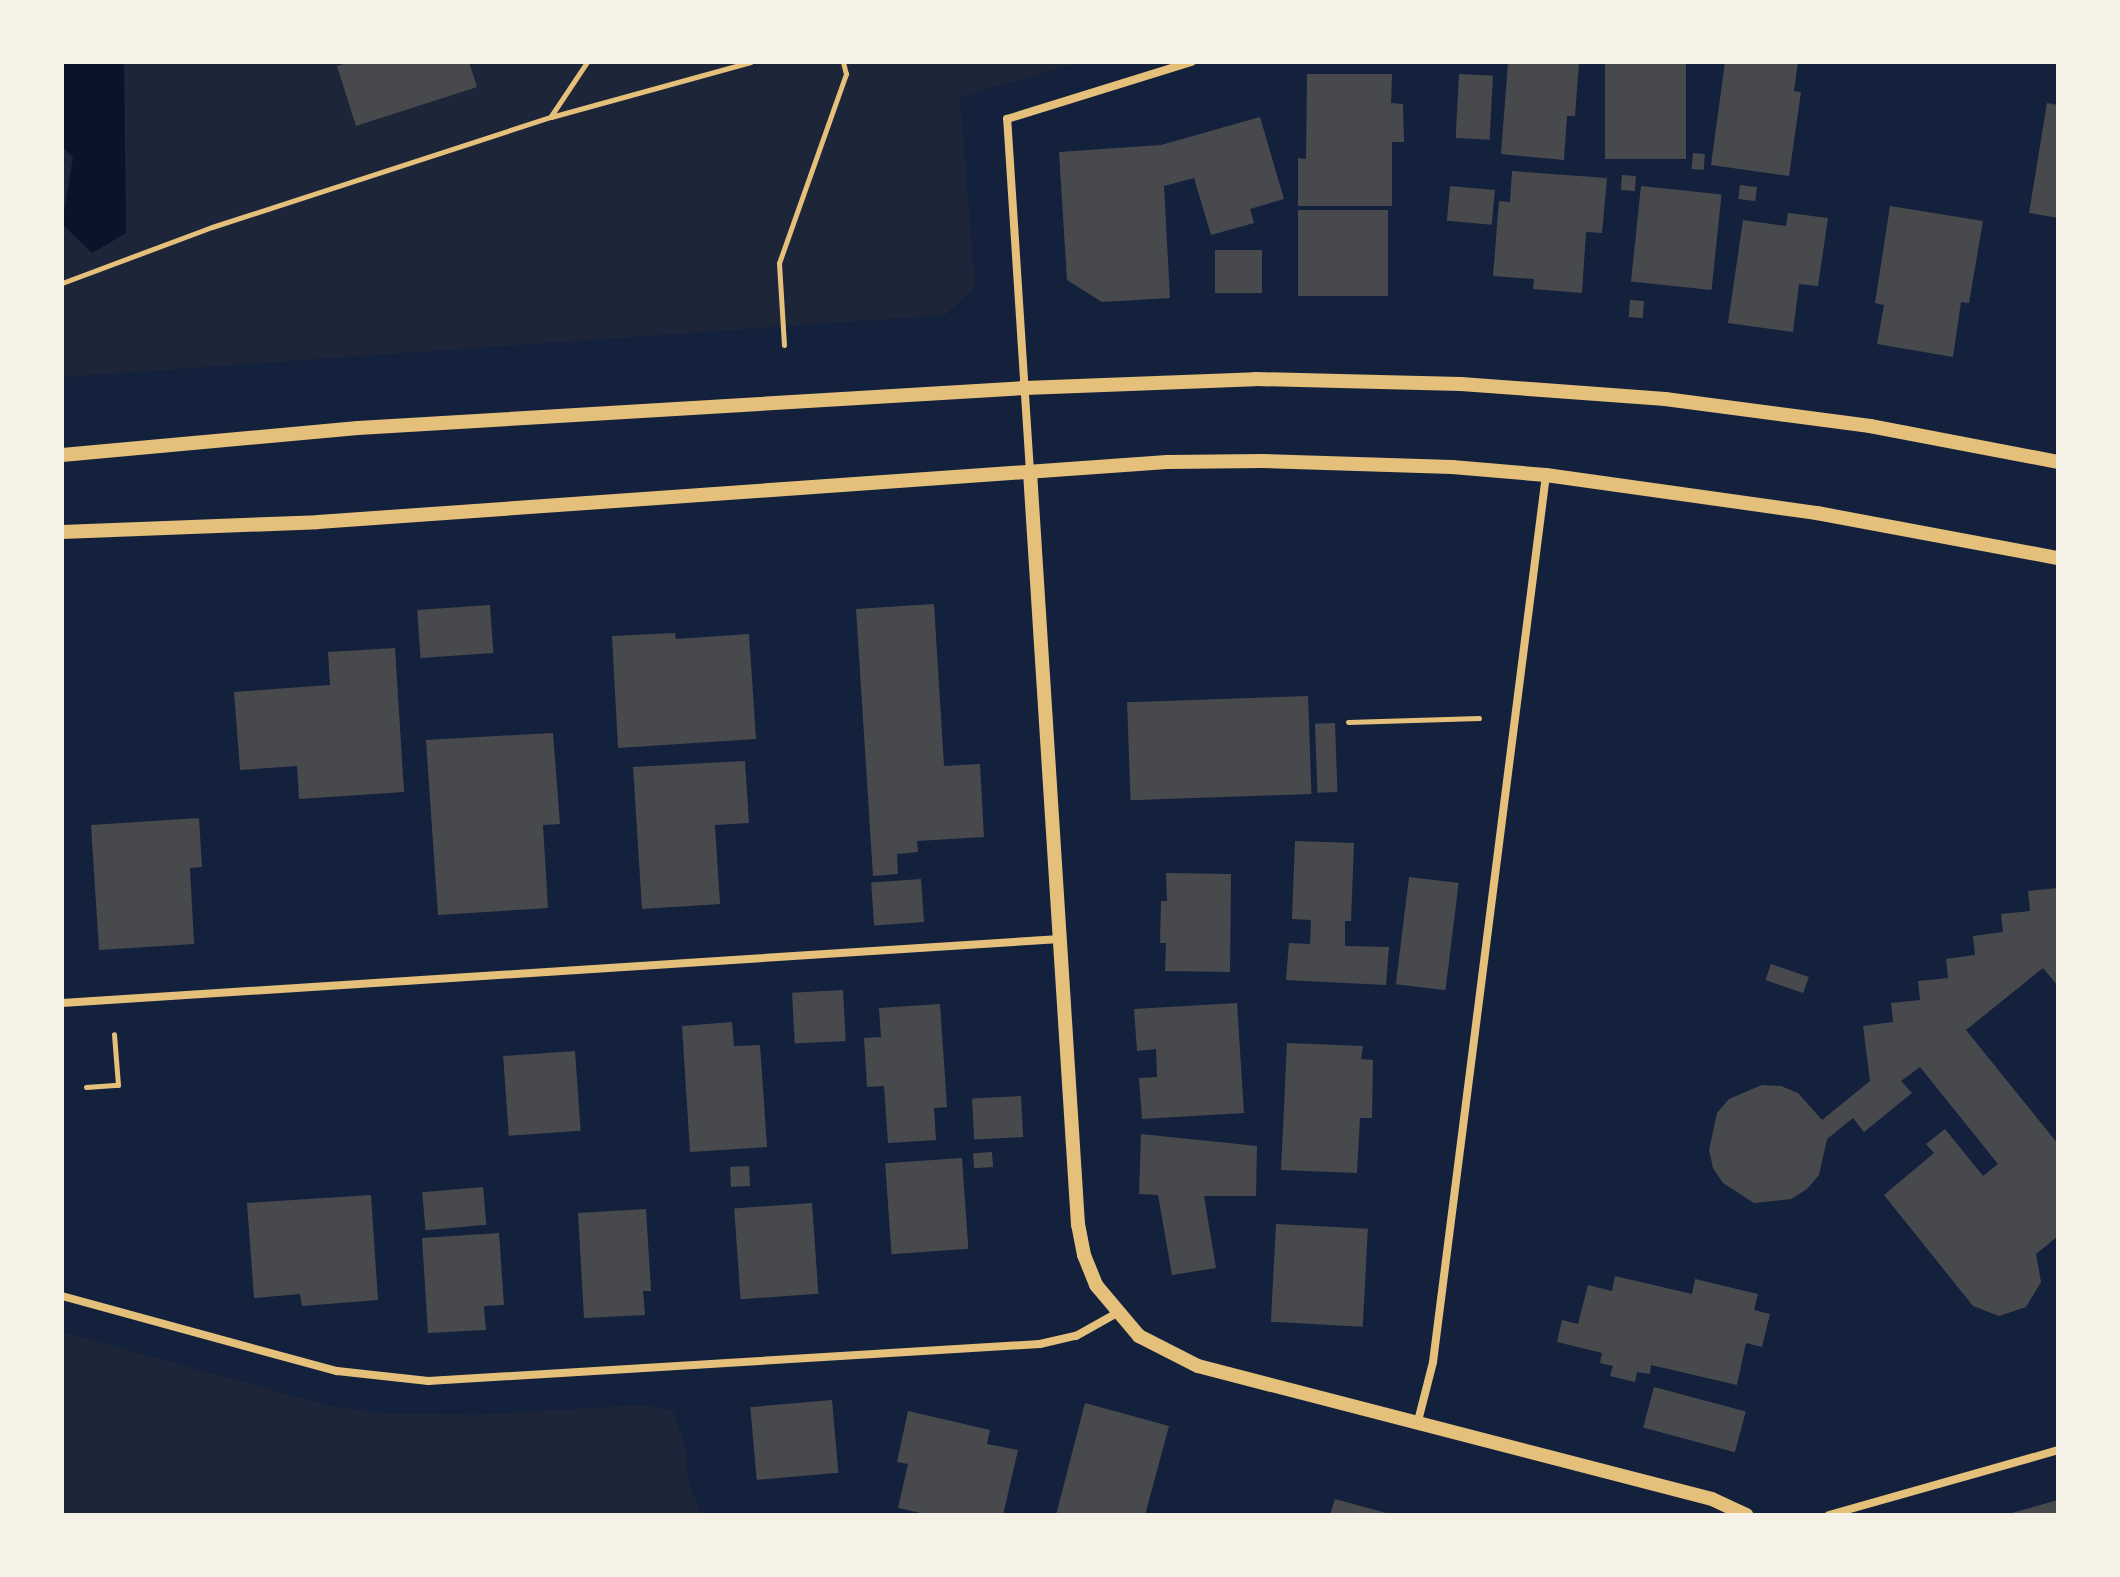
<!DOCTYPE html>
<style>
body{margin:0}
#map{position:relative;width:2120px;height:1577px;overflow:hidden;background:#14213d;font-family:"Public Sans",sans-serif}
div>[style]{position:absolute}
.green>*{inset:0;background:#1d2539}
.water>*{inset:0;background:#0b132b}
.building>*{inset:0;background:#48494c;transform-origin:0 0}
.path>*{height:5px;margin:-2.5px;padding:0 2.5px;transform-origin:2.5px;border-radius:2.5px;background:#e5c07b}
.minor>*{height:8px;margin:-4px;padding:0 4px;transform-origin:4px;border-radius:4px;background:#e5c07b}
.tertiary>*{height:14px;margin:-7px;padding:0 7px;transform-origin:7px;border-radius:7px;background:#e5c07b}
span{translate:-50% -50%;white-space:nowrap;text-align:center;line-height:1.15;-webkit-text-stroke:8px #f6f1e7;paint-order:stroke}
.frame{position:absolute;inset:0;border:64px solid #f6f1e7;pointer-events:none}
</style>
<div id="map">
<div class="green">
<div style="clip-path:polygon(124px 62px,1081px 62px,960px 97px,975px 287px,945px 315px,62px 377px,62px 224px,92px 252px,126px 233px)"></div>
<div style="clip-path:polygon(62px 146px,73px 157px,62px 223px)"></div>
<div style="clip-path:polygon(62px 1332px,330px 1406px,379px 1413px,476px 1415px,642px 1405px,673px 1411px,685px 1444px,688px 1480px,700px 1511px,706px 1515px,62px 1515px)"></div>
</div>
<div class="water">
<div style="clip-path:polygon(62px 62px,124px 62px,126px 233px,92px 253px,62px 224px,73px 158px,62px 146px)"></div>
</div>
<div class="building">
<div style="clip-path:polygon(350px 62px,469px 62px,477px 87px,356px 126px,337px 66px)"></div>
<div style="clip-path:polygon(1508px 62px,1579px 62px,1575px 116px,1567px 116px,1564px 160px,1501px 154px)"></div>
<div style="left:1605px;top:62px;width:81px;height:97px"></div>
<div style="clip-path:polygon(1725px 62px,1798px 62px,1794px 91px,1801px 92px,1789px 176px,1711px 165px)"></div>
<div style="clip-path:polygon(1307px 74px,1392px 74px,1391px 103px,1403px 104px,1404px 142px,1392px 142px,1392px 206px,1298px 206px,1298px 158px,1306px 159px)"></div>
<div style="left:1459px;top:74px;width:34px;height:64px;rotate:3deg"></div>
<div style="clip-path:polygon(2047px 103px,2058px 105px,2058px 218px,2029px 213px)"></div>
<div style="clip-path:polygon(1260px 117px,1284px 199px,1250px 209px,1254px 223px,1211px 235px,1194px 178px,1164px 186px,1170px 298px,1102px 302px,1067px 280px,1059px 152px,1161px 145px)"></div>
<div style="left:1693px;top:153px;width:12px;height:16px;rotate:5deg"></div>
<div style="clip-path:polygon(1512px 171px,1607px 178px,1602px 233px,1586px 232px,1582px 293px,1533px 289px,1534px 279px,1493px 276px,1499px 201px,1510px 202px)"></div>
<div style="left:1622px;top:175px;width:14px;height:15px;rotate:4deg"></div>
<div style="left:1740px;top:185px;width:17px;height:14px;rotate:7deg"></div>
<div style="left:1450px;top:186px;width:45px;height:35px;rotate:5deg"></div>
<div style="left:1641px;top:186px;width:81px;height:96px;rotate:6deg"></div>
<div style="clip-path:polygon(1890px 206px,1983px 221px,1969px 303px,1961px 302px,1953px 357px,1877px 344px,1884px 305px,1875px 303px)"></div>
<div style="left:1388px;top:210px;width:86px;height:90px;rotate:90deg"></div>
<div style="clip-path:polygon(1788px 213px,1828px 218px,1818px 286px,1799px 284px,1793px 332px,1728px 323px,1743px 220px,1786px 226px)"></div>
<div style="left:1215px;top:250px;width:47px;height:43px"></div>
<div style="left:1630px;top:300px;width:14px;height:17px;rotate:4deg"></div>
<div style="clip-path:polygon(934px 604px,944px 766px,980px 764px,984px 837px,917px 841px,918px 852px,897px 854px,898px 874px,873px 876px,856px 609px)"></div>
<div style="left:490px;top:605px;width:48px;height:73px;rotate:86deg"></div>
<div style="clip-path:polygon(675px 633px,676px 639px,749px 634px,756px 739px,618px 748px,612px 636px)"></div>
<div style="clip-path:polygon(395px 648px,404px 792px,299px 799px,297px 766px,240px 770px,234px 692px,330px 685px,328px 652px)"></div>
<div style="left:1308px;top:696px;width:98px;height:181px;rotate:88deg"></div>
<div style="left:1335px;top:723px;width:69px;height:20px;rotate:88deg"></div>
<div style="clip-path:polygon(553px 733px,560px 824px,543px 825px,548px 908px,438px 915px,426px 740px)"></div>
<div style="clip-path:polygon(745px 761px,749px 823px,715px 825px,720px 904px,642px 909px,633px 767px)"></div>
<div style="clip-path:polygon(199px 818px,202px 867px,190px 868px,194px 944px,99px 950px,91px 825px)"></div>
<div style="clip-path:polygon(1295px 841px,1354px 843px,1351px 921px,1345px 921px,1345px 946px,1389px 947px,1386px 985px,1286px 980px,1289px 943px,1310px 944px,1311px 920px,1292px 919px)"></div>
<div style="clip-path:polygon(1166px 873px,1231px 874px,1230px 972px,1165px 971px,1166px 943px,1160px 943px,1161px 901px,1167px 901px)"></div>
<div style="left:1409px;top:877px;width:50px;height:108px;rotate:7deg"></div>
<div style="left:921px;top:879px;width:43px;height:50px;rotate:86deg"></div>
<div style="clip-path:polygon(2058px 888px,2058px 986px,2043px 968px,1966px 1030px,2058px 1144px,2058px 1236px,2036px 1254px,2041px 1282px,2026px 1307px,1999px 1316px,1973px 1306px,1884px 1195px,1934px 1153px,1926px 1144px,1945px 1129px,1983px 1176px,1998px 1164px,1920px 1067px,1901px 1081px,1912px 1093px,1864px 1132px,1853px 1118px,1827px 1139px,1819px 1175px,1807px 1189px,1791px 1199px,1754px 1203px,1723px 1183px,1713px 1168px,1709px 1150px,1717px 1113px,1729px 1099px,1762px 1085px,1781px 1086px,1798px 1093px,1822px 1120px,1870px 1081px,1863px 1026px,1893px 1022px,1891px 1003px,1920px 1000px,1918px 981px,1948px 978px,1946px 959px,1975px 955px,1973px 936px,2003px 932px,2001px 914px,2030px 911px,2028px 891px)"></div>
<div style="left:1771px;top:964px;width:40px;height:17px;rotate:19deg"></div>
<div style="left:843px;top:990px;width:51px;height:51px;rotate:87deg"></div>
<div style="clip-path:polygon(1237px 1003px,1244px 1113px,1142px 1119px,1139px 1078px,1157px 1077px,1156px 1049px,1137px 1051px,1134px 1009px)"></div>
<div style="clip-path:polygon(940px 1004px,947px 1107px,934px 1108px,936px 1140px,888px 1143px,884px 1086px,867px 1087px,864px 1038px,881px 1037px,879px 1008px)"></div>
<div style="clip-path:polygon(732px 1022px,734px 1046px,760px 1045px,767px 1147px,690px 1152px,682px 1026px)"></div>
<div style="clip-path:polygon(1287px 1043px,1363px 1046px,1361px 1059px,1373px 1060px,1372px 1118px,1360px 1118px,1357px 1173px,1281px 1170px)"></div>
<div style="left:575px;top:1051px;width:80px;height:72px;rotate:86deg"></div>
<div style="left:1021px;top:1096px;width:41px;height:49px;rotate:87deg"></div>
<div style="clip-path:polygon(1141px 1134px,1257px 1146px,1256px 1196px,1204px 1196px,1216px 1268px,1172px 1275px,1158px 1195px,1139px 1194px)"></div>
<div style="left:992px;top:1152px;width:15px;height:19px;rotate:86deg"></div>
<div style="left:962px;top:1158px;width:91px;height:77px;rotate:86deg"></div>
<div style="left:749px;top:1166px;width:20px;height:19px;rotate:87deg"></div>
<div style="left:483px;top:1187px;width:38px;height:61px;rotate:85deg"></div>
<div style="clip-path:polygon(371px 1195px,378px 1300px,302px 1306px,300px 1294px,254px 1298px,247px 1203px)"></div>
<div style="left:812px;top:1203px;width:91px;height:78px;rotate:86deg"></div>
<div style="clip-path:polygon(646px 1209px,651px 1291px,643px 1291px,645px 1315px,584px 1318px,578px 1213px)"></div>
<div style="left:1276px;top:1224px;width:92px;height:98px;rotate:3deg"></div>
<div style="clip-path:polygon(499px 1233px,504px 1305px,484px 1306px,486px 1330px,428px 1333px,422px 1238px)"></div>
<div style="clip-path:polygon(1615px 1276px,1692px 1294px,1695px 1279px,1758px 1294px,1754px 1310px,1770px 1314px,1762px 1347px,1746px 1343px,1737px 1385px,1651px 1365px,1650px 1374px,1637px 1372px,1635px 1382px,1610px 1376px,1613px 1366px,1600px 1363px,1602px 1353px,1557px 1342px,1562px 1320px,1578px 1324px,1588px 1285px,1612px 1291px)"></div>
<div style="left:1654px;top:1387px;width:95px;height:42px;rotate:15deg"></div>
<div style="left:832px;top:1400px;width:73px;height:82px;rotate:85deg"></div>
<div style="clip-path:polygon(1085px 1403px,1169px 1426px,1145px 1515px,1056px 1515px)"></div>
<div style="clip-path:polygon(908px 1411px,990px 1430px,987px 1444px,1018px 1450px,1003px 1515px,930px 1515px,898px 1508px,908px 1464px,897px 1462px)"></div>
<div style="clip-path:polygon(1335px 1499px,1390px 1514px,1390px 1515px,1330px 1515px)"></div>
<div style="clip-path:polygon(2058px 1500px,2058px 1515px,2009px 1515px,2008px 1514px)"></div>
</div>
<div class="path">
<div style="left:551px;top:116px;width:65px;rotate:-56.3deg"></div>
<div style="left:62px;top:283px;width:160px;rotate:-20.5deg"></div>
<div style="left:212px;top:227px;width:356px;rotate:-18deg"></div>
<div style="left:551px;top:117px;width:207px;rotate:-15.4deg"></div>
<div style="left:784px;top:345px;width:82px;rotate:-93.5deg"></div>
<div style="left:779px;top:263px;width:201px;rotate:-70.5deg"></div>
<div style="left:846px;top:74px;width:12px;rotate:-104deg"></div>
<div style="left:1348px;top:722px;width:131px;rotate:-1.7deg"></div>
<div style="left:86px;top:1087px;width:32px;rotate:-4deg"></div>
<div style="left:118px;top:1085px;width:51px;rotate:-94.5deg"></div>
</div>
<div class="minor">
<div style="left:1030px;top:472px;width:354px;rotate:-93.7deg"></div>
<div style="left:1007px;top:119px;width:193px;rotate:-17.2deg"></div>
<div style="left:62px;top:1003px;width:1000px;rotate:-3.67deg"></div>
<div style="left:62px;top:1296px;width:285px;rotate:15.3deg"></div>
<div style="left:337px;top:1371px;width:92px;rotate:6.3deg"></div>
<div style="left:428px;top:1381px;width:613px;rotate:-3.46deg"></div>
<div style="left:1040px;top:1344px;width:37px;rotate:-13deg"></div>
<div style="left:1076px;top:1336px;width:47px;rotate:-29.3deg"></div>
<div style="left:1418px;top:1421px;width:61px;rotate:-75.7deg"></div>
<div style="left:1433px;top:1362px;width:894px;rotate:-82.74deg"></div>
<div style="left:1829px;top:1515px;width:238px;rotate:-15.8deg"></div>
</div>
<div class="tertiary">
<div style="left:62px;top:455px;width:297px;rotate:-5.2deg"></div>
<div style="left:358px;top:428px;width:668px;rotate:-3.43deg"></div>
<div style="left:1025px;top:388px;width:230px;rotate:-2.2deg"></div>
<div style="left:1255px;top:379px;width:206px;rotate:1.4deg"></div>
<div style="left:1461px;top:384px;width:205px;rotate:4.2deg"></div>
<div style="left:1665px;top:399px;width:207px;rotate:7.5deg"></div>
<div style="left:1870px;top:426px;width:191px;rotate:10.8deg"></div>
<div style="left:1030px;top:472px;width:754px;rotate:86.35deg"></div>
<div style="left:1078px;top:1224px;width:32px;rotate:79deg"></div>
<div style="left:1084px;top:1255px;width:32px;rotate:68deg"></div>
<div style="left:1096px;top:1285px;width:67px;rotate:49.9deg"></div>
<div style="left:1139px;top:1336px;width:66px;rotate:27deg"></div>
<div style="left:1198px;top:1366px;width:531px;rotate:14.51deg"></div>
<div style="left:1712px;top:1499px;width:38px;rotate:25deg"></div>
<div style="left:62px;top:532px;width:256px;rotate:-2.2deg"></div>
<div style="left:318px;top:522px;width:851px;rotate:-4.04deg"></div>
<div style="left:1167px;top:462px;width:95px;rotate:-0.6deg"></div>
<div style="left:1262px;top:461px;width:190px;rotate:1.8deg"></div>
<div style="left:1452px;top:467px;width:94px;rotate:4.9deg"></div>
<div style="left:1546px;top:475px;width:274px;rotate:8deg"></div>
<div style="left:1817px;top:513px;width:245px;rotate:10.6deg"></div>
</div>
<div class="frame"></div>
</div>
